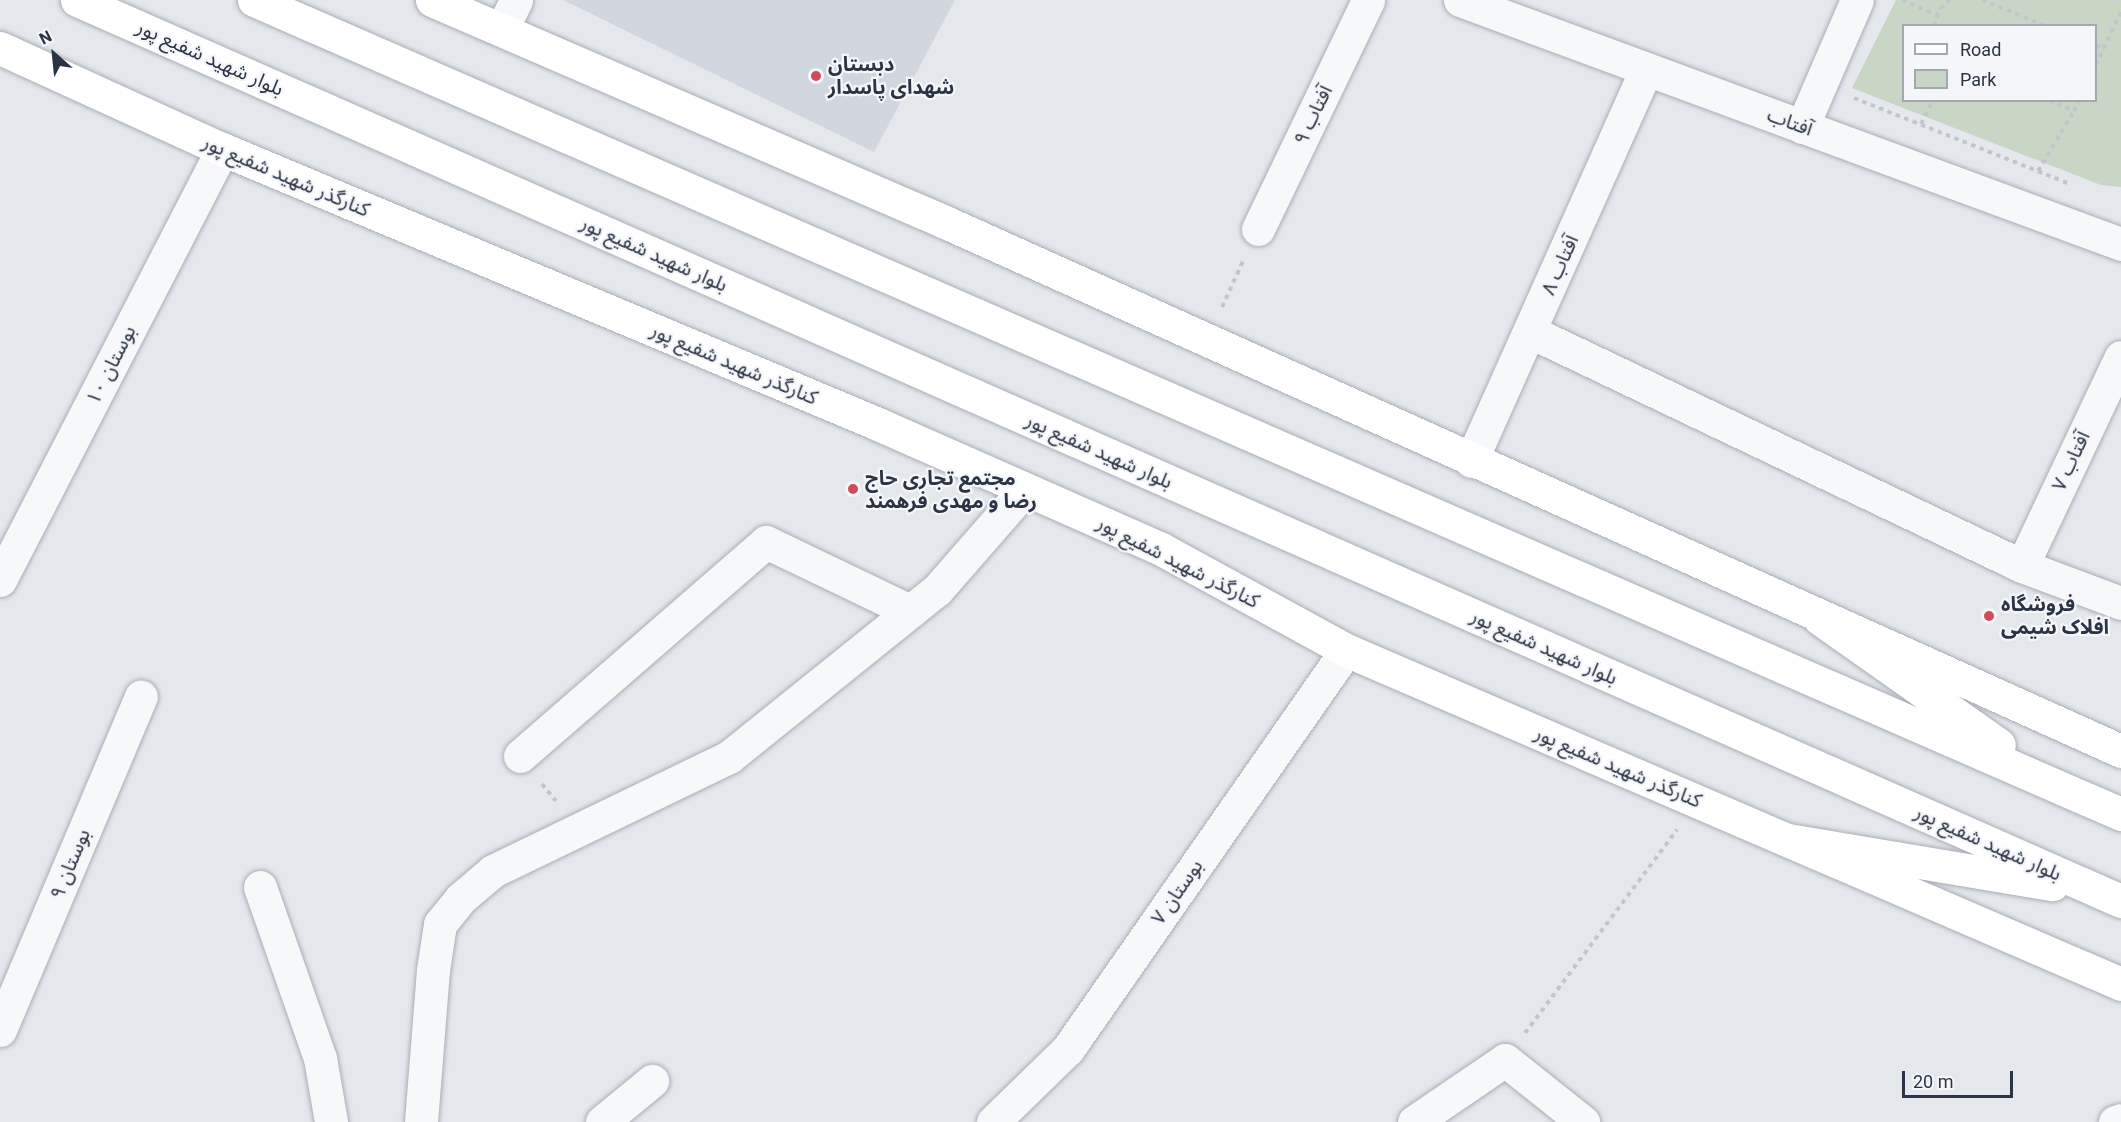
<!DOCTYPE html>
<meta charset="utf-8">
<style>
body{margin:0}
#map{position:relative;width:2121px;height:1122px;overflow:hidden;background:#e4e7ec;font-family:Roboto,"Noto Sans Arabic",sans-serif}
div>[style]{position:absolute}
.built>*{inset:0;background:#d2d6de}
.green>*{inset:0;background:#c9d6c5}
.path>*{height:4px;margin-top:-2px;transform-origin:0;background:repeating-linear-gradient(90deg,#c2c5cb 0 4.5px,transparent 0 9px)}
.roads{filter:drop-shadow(0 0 2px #a9aeb7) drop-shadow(0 0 2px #a9aeb7)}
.street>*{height:33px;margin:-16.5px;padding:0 16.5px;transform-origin:16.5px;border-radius:16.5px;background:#f7f8fa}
.secondary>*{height:33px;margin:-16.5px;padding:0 16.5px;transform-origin:16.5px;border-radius:16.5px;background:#fff}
.primary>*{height:33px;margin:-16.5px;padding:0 16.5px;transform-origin:16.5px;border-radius:16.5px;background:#fff}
.dots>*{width:16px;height:16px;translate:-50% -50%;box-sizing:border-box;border:3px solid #f4f6f9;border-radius:50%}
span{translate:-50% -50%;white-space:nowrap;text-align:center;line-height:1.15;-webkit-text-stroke:4.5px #f4f6f9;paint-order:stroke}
.street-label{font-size:20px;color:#2b3445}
.poi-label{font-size:20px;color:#2b3445;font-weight:700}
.left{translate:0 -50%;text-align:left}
.legend{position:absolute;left:1902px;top:24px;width:195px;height:78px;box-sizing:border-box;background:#f4f6f9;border:2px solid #a4a8b1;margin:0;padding:8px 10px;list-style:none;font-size:18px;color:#2b3445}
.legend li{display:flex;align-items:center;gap:12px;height:30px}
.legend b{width:30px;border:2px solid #a4a8b1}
.north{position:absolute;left:24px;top:24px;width:60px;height:60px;-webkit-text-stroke:4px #f4f6f9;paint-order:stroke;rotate:333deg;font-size:16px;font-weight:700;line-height:24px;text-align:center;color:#2b3445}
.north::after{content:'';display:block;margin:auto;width:21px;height:27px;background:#2b3445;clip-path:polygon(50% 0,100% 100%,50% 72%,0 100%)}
.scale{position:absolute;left:1902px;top:1071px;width:111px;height:27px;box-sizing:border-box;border:3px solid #2b3445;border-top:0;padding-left:8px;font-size:18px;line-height:21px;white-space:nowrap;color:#2b3445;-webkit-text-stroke:4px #f4f6f9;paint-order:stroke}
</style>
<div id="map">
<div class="built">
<div style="clip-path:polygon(563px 0,955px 0,874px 152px)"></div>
</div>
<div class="green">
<div style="clip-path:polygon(evenodd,1896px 0,2121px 0,2121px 187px,2101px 185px,1852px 88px,1896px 0,1904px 26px,2096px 26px,2096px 100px,1904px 100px,1904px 26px)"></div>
</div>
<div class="path">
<div style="left:1902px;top:0;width:38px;rotate:23deg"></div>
<div style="left:1982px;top:0;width:69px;rotate:22.1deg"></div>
<div style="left:1934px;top:26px;width:19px;rotate:-72deg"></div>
<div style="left:1940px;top:8px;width:13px;rotate:-39deg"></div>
<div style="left:2096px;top:45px;width:9px;rotate:21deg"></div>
<div style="left:2096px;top:65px;width:60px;rotate:-65.2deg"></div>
<div style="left:1854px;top:98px;width:232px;rotate:21.7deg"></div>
<div style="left:2049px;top:100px;width:27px;rotate:24deg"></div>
<div style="left:2074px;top:111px;width:12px;rotate:-66deg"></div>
<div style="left:1921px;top:124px;width:27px;rotate:-63deg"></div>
<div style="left:2038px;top:171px;width:70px;rotate:-59deg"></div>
<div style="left:1222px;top:307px;width:53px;rotate:-65.4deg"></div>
<div style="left:542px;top:784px;width:22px;rotate:51deg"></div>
<div style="left:1525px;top:1033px;width:254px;rotate:-53.2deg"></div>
</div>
<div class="roads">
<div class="street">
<div style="left:1460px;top:0;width:705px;rotate:20.26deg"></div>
<div style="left:502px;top:29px;width:32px;rotate:-64deg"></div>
<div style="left:1802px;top:127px;width:138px;rotate:-66.6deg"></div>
<div style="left:1258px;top:229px;width:254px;rotate:-64.3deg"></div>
<div style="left:1531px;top:332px;width:544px;rotate:25.48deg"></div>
<div style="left:2022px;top:566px;width:106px;rotate:20.5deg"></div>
<div style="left:1471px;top:461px;width:429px;rotate:-65.9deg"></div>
<div style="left:2022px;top:566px;width:231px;rotate:-64.7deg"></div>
<div style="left:0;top:580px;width:485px;rotate:-62.7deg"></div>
<div style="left:520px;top:756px;width:326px;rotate:-41deg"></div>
<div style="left:766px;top:542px;width:160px;rotate:25.6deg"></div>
<div style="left:260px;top:887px;width:181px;rotate:70.7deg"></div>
<div style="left:320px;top:1058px;width:65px;rotate:80.2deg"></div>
<div style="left:0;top:1030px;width:362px;rotate:-67.1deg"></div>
<div style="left:421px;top:1122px;width:152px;rotate:-85.5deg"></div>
<div style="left:433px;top:970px;width:47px;rotate:-81.3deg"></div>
<div style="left:440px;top:924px;width:32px;rotate:-51deg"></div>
<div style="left:460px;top:899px;width:43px;rotate:-40.3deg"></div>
<div style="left:493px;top:871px;width:262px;rotate:-25.8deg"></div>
<div style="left:729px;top:757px;width:267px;rotate:-38.8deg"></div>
<div style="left:937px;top:590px;width:134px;rotate:-48.9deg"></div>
<div style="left:602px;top:1122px;width:65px;rotate:-39.4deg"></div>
<div style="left:993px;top:1122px;width:105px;rotate:-44.2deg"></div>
<div style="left:1068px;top:1049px;width:486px;rotate:-55.1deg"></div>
<div style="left:1414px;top:1122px;width:110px;rotate:-34.3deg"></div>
<div style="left:1505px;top:1060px;width:100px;rotate:38.5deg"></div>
<div style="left:2115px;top:1122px;width:6px;rotate:-18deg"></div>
</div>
<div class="secondary">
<div style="left:432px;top:0;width:559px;rotate:23.4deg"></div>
<div style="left:945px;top:222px;width:1290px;rotate:24.22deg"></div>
<div style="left:0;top:48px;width:244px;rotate:24.5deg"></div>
<div style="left:222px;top:149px;width:711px;rotate:22.74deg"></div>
<div style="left:878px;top:424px;width:309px;rotate:23.8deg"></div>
<div style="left:1161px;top:549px;width:211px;rotate:28.6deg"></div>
<div style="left:1346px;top:650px;width:844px;rotate:23.31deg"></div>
</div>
<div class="primary">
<div style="left:77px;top:0;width:2234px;rotate:23.79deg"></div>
<div style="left:254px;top:0;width:2037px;rotate:23.56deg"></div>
<div style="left:1819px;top:618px;width:220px;rotate:35.2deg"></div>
<div style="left:1788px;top:840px;width:268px;rotate:9.5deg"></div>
</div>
</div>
<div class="dots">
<div style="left:816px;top:76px;background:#d1495b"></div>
<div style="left:853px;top:489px;background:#d1495b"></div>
<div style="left:1989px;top:616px;background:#d1495b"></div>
</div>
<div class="street-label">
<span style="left:210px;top:58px;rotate:24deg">بلوار شهید شفیع پور</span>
<span style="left:1313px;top:115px;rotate:-64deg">آفتاب ۹</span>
<span style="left:1790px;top:122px;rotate:20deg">آفتاب</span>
<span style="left:286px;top:176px;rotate:23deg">کنارگذر شهید شفیع پور</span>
<span style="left:654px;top:254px;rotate:24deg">بلوار شهید شفیع پور</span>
<span style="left:1560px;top:265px;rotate:-66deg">آفتاب ۸</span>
<span style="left:734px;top:364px;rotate:23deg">کنارگذر شهید شفیع پور</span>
<span style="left:111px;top:365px;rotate:-63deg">بوستان ۱۰</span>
<span style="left:1099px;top:451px;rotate:24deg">بلوار شهید شفیع پور</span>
<span style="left:2071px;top:461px;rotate:-65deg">آفتاب ۷</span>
<span style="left:1178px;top:562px;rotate:27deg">کنارگذر شهید شفیع پور</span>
<span style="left:1544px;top:647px;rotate:24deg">بلوار شهید شفیع پور</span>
<span style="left:1618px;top:767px;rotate:23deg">کنارگذر شهید شفیع پور</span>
<span style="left:1988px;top:843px;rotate:24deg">بلوار شهید شفیع پور</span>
<span style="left:70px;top:864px;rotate:-67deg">بوستان ۹</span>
<span style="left:1177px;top:892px;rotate:-55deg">بوستان ۷</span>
</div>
<div class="poi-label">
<span class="left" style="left:828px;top:76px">دبستان<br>شهدای پاسدار</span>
<span class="left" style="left:865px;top:490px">مجتمع تجاری حاج<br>رضا و مهدی فرهمند</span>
<span class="left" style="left:2001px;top:616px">فروشگاه<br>افلاک شیمی</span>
</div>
<ul class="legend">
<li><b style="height:8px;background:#fff"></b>Road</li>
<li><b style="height:16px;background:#c9d6c5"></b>Park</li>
</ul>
<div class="north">N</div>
<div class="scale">20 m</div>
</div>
